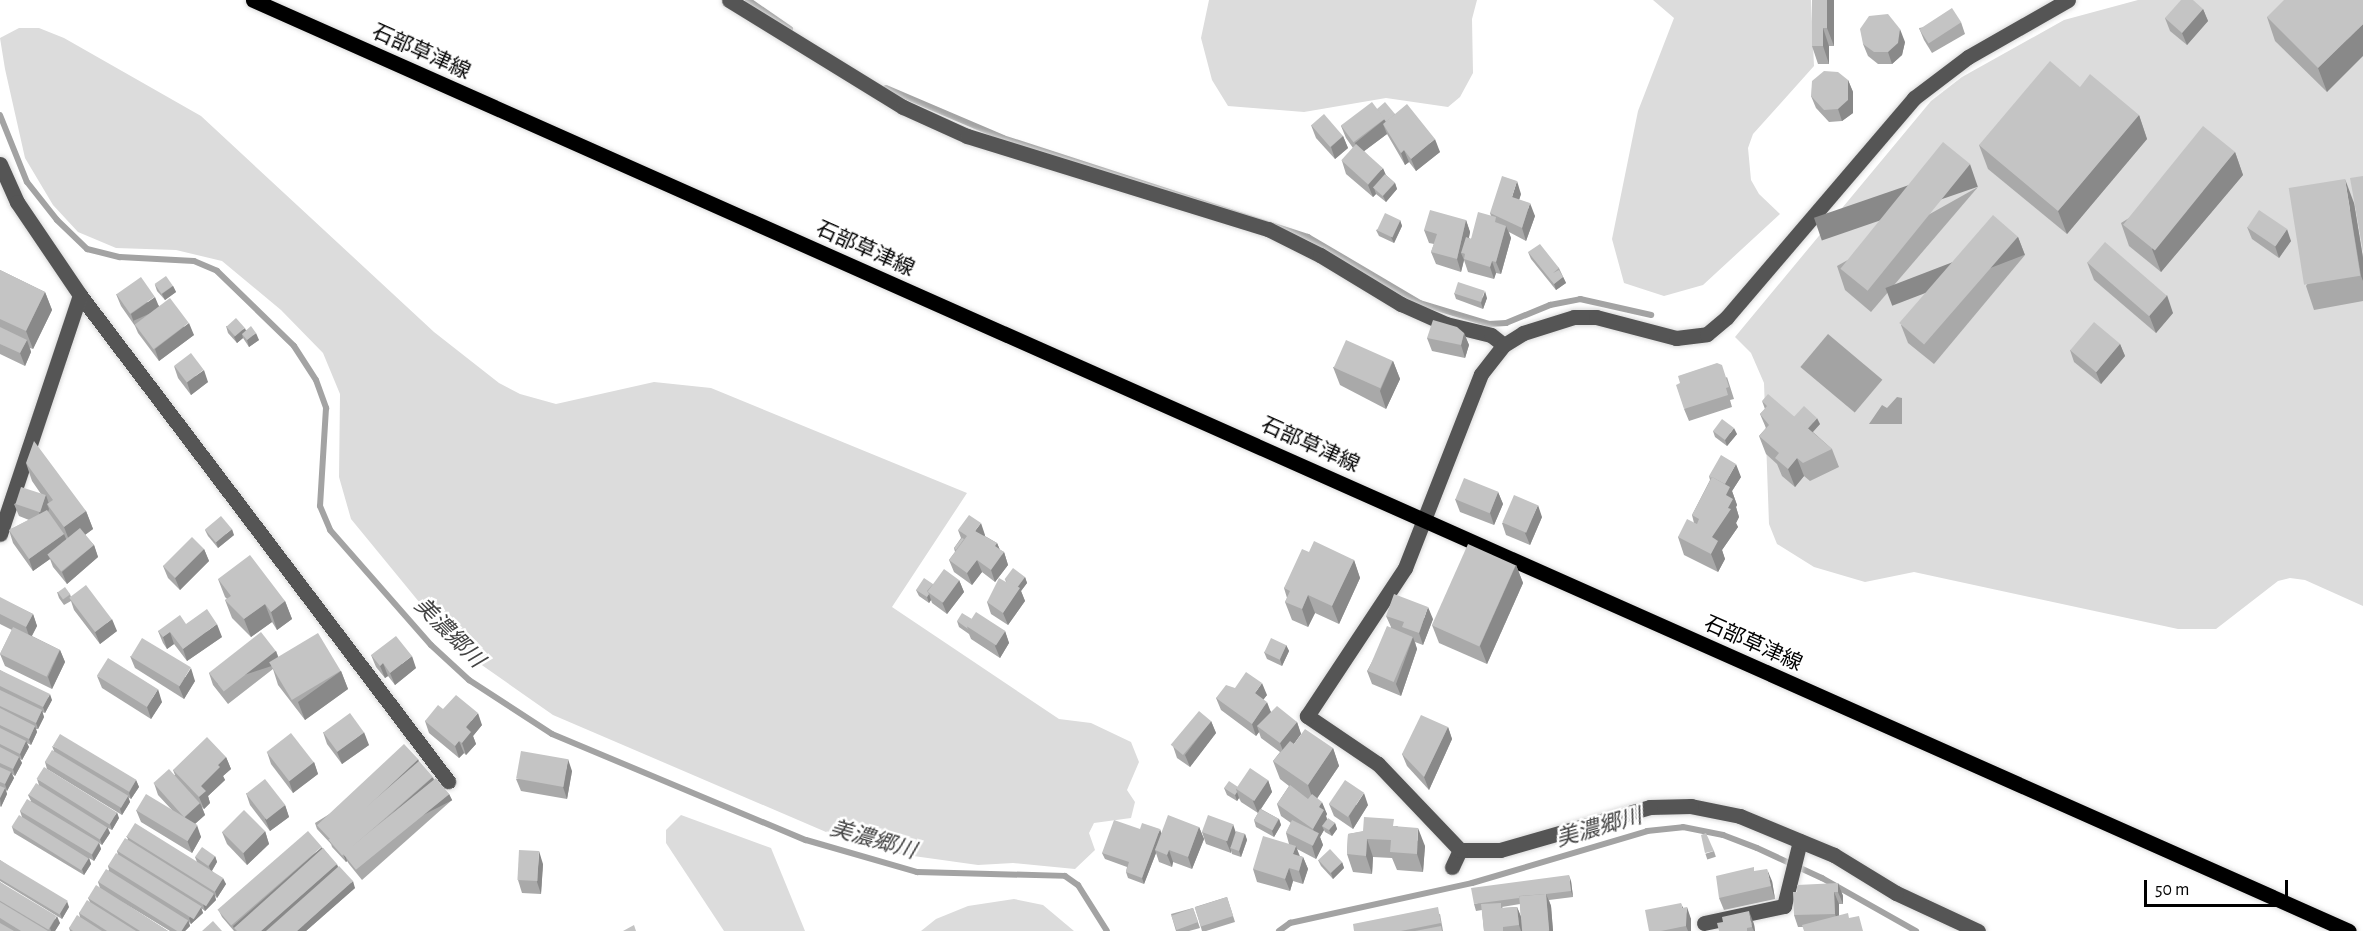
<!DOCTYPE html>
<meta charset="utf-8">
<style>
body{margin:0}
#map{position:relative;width:2363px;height:931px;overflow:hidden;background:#fff;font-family:"Alegreya Sans","Noto Sans JP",sans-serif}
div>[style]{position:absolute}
.green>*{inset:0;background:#dcdcdc}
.water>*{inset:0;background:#a3a3a3;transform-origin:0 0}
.stream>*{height:6px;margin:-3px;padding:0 3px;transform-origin:3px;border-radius:3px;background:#a3a3a3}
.roads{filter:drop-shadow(0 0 2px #dbdbdb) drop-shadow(0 0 2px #dbdbdb)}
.minor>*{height:15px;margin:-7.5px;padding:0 7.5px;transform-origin:7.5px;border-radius:7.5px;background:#555}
.major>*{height:15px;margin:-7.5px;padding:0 7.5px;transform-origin:7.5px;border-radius:7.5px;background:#000}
.wall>*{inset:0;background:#a9a9a9;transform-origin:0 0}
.shaded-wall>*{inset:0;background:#898989;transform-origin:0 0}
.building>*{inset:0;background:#c4c4c4;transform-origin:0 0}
span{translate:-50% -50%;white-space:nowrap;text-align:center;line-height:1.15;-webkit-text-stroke:5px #fff;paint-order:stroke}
.street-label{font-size:21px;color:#000}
.water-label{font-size:22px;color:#444;font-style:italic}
.scale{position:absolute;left:2144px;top:880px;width:144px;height:27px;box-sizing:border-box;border:3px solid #000;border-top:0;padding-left:8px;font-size:18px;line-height:21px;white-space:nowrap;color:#000;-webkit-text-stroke:4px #fff;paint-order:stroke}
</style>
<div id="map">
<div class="green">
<div style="clip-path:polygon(1209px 0,1477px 0,1472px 19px,1473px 73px,1460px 97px,1448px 107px,1386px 98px,1304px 112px,1228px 106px,1212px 80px,1201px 38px)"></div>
<div style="clip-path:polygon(1653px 0,1811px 0,1814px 66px,1753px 134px,1748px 148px,1751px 180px,1759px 194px,1780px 214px,1703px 285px,1664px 296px,1624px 283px,1612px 239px,1638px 111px,1674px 18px)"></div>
<div style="clip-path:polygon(2138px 0,2363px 0,2363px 606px,2305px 580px,2290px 578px,2278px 581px,2216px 629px,2178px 629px,1914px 572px,1865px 582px,1814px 567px,1777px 544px,1769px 524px,1764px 383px,1751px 353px,1735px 337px,1931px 101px,1962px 77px,2064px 20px)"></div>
<div style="clip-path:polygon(19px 28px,39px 28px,64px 38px,201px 116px,434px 332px,499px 383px,520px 394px,556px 404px,654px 382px,711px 388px,967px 493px,892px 607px,1059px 719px,1091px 723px,1131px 742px,1139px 762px,1127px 790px,1135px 802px,1131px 818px,1094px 823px,1089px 833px,1095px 850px,1075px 869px,1013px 863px,978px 865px,892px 853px,833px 835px,553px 715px,456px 647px,351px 519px,339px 477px,340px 394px,323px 353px,281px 310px,222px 261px,176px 250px,116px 248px,78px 232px,53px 205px,25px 158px,5px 69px,0 38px)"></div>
<div style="clip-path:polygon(681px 815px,771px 848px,805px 931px,724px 931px,666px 843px,666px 830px)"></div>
<div style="clip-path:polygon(1014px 899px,1043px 905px,1074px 931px,921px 931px,936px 919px,968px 906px)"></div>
</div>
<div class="water">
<div style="left:1828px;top:334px;width:71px;height:43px;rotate:40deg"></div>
<div style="clip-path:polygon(1897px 397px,1902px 398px,1902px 424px,1869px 424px,1882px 405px,1887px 408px)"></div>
</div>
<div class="stream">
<div style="left:748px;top:0;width:51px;rotate:34.6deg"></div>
<div style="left:886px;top:88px;width:127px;rotate:23.1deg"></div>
<div style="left:1003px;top:138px;width:321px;rotate:18deg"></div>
<div style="left:1308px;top:237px;width:130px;rotate:30.5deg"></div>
<div style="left:1420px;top:303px;width:72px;rotate:16.9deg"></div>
<div style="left:1489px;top:324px;width:17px;rotate:-3deg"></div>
<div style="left:1506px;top:323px;width:48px;rotate:-22.2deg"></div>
<div style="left:1550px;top:305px;width:31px;rotate:-11deg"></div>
<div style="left:1580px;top:299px;width:73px;rotate:12.7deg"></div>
<div style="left:0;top:115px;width:72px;rotate:68.1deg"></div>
<div style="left:27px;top:182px;width:48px;rotate:51.7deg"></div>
<div style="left:57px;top:220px;width:42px;rotate:44deg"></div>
<div style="left:87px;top:249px;width:34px;rotate:14deg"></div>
<div style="left:120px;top:257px;width:74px;rotate:3.1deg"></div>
<div style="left:194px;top:261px;width:25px;rotate:23deg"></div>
<div style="left:217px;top:271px;width:107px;rotate:44.2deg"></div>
<div style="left:294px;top:346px;width:40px;rotate:57.1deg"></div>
<div style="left:316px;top:380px;width:30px;rotate:70deg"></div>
<div style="left:326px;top:408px;width:98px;rotate:93.5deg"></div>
<div style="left:320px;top:506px;width:26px;rotate:67deg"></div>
<div style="left:330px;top:530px;width:153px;rotate:48.7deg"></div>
<div style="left:431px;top:645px;width:52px;rotate:42.6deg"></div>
<div style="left:469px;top:680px;width:99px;rotate:33deg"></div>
<div style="left:552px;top:734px;width:275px;rotate:22.7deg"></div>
<div style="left:806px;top:840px;width:116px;rotate:16.1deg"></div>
<div style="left:917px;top:872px;width:148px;rotate:1.5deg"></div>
<div style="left:1065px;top:876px;width:16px;rotate:35deg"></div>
<div style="left:1078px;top:885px;width:54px;rotate:57.8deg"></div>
<div style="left:1279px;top:931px;width:14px;rotate:-36deg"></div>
<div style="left:1290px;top:923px;width:186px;rotate:-12.4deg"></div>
<div style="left:1472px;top:883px;width:183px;rotate:-16.5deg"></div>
<div style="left:1647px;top:831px;width:36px;rotate:-6deg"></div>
<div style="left:1683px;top:827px;width:41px;rotate:11.3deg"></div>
<div style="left:1723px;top:835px;width:36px;rotate:21deg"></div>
<div style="left:1757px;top:848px;width:72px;rotate:24.8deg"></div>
<div style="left:1822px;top:878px;width:108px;rotate:29.4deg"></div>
</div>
<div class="roads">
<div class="minor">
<div style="left:729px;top:0;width:204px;rotate:31.6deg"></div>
<div style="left:903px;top:107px;width:70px;rotate:24.4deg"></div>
<div style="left:967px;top:136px;width:315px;rotate:17.2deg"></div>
<div style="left:1268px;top:229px;width:58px;rotate:26.6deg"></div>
<div style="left:1320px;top:255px;width:95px;rotate:31.2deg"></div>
<div style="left:1401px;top:304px;width:49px;rotate:24deg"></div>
<div style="left:1446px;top:324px;width:46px;rotate:13.7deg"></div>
<div style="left:1491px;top:335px;width:16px;rotate:38deg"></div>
<div style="left:0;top:164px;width:42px;rotate:65.9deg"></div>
<div style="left:17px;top:202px;width:112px;rotate:55.9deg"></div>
<div style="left:80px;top:295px;width:610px;rotate:52.87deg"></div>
<div style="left:0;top:534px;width:252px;rotate:-71.5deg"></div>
<div style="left:1452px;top:867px;width:19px;rotate:-65deg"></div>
<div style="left:1704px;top:923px;width:82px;rotate:-12deg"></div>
<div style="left:1784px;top:906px;width:67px;rotate:-76.2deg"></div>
<div style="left:1978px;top:931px;width:90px;rotate:-155.1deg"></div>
<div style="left:1896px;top:893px;width:73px;rotate:-148.5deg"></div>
<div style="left:1834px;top:855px;width:102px;rotate:-157.5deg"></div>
<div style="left:1740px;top:816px;width:50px;rotate:-168.5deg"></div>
<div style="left:1691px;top:806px;width:41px;rotate:178.6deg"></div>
<div style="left:1650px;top:807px;width:156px;rotate:164deg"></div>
<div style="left:1500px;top:850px;width:40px;rotate:180deg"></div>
<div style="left:1460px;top:850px;width:119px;rotate:-133.6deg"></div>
<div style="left:1378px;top:764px;width:86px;rotate:-145.9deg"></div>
<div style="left:1307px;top:716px;width:178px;rotate:-56.5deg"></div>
<div style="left:1405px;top:568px;width:208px;rotate:-68.6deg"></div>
<div style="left:1481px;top:374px;width:37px;rotate:-52deg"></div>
<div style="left:1504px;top:345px;width:22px;rotate:-32deg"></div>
<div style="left:1523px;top:333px;width:53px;rotate:-17.4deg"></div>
<div style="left:1574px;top:317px;width:22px"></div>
<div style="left:1596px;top:317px;width:83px;rotate:14.7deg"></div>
<div style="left:1676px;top:338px;width:31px;rotate:-7deg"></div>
<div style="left:1707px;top:334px;width:26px;rotate:-40deg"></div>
<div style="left:1727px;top:317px;width:288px;rotate:-49.5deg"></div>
<div style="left:1914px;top:98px;width:68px;rotate:-37.2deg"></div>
<div style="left:1968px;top:57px;width:115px;rotate:-29.7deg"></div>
</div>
<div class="major">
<div style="left:253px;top:0;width:2293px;rotate:23.95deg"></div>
</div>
</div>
<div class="wall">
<div style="clip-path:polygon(1834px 0,1834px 46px,1829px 46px,1829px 64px,1818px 64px,1812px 46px)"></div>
<div style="clip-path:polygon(2363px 0,2327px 92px,2275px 41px,2267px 17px)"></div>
<div style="clip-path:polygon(2203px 9px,2208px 21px,2187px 45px,2170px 31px,2165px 18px)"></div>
<div style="clip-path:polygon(1961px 22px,1965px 34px,1932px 53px,1924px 40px,1919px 28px)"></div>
<div style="clip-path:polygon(1905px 42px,1902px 55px,1892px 64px,1878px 64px,1868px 56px,1863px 44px)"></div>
<div style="clip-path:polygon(1848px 80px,1853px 92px,1853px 113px,1842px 121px,1829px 122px,1816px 108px,1811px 96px)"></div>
<div style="clip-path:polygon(1377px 109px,1395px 114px,1440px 152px,1416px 171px,1409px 162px,1405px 165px,1387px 134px,1364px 151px,1386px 175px,1395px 183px,1397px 189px,1386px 202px,1376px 194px,1373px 197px,1346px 174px,1342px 161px,1353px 148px,1346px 138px,1341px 126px)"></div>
<div style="clip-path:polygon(2139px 115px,2147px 139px,2067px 234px,1988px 169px,1979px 145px)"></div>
<div style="clip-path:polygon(1311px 125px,1343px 136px,1348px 148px,1335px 159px,1316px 138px)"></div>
<div style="clip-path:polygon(2235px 152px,2243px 175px,2161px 272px,2129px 246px,2121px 223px)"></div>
<div style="clip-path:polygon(1978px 187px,1871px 312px,1845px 290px,1837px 266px)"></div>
<div style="clip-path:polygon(1521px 194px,1519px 200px,1535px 216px,1526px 241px,1509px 232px,1511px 238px,1501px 274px,1496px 273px,1494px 279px,1468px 272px,1464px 260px,1461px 272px,1436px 264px,1431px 252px,1434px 244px,1429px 243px,1424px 230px,1466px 220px,1470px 232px,1469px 238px,1471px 239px,1491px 216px,1490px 213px)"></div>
<div style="clip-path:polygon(2354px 203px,2363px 258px,2363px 301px,2314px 310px,2306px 286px)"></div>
<div style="clip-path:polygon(1400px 220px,1402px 226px,1394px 243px,1379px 236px,1376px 230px)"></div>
<div style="clip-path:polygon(2247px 227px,2291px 241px,2279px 258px,2252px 239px)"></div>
<div style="clip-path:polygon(2018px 237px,2025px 255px,1934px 364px,1908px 343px,1901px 325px)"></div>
<div style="clip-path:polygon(1528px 252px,1559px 268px,1566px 283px,1556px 290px,1531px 259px)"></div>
<div style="clip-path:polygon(2087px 262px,2173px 313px,2156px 333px,2094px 280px)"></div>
<div style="clip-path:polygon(0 270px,45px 292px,52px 310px,33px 349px,30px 348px,31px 352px,25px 366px,0 354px)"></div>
<div style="clip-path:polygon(155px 285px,173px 286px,176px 292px,165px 300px,157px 291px)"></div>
<div style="clip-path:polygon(1454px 293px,1487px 298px,1483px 309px,1456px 299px)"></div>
<div style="clip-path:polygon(116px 294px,158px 305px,194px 335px,159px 361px,138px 333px,135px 326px,121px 306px)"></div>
<div style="clip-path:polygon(226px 326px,246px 330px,259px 340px,249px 347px,243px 338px,237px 343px,228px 333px)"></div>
<div style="clip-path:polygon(1464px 333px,1469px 345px,1465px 358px,1432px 351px,1427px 338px)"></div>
<div style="clip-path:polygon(2120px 344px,2125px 356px,2101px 384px,2074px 362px,2070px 350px)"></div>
<div style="clip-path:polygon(1393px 361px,1400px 379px,1386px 409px,1340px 385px,1333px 367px)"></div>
<div style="clip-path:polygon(174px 366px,208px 382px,191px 395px,178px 378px)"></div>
<div style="clip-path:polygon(1727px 377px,1734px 399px,1730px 400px,1732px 407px,1689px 421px,1684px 409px)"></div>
<div style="clip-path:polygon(1762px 401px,1794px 417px,1820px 424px,1813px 432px,1832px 449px,1839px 467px,1810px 481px,1804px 476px,1795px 487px,1782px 476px,1777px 464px,1766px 454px,1759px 436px,1766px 428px,1760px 414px,1765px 409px)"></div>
<div style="clip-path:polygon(1713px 431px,1737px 434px,1727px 446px,1715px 437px)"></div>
<div style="clip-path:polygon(26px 463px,86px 511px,93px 529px,85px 535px,94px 545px,98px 557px,67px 584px,53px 567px,50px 559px,33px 571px,13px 543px,9px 530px,29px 520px,19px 516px,14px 504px,41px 494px,32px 481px)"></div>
<div style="clip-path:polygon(1709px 476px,1741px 477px,1732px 491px,1737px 505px,1736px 507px,1739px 517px,1736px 523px,1738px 527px,1722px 550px,1725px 559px,1718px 572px,1684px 555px,1678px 537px,1694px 523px,1692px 515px,1710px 480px)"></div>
<div style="clip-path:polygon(1498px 492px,1503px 504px,1494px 525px,1460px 512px,1455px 499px)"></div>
<div style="clip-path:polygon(1542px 517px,1530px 545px,1506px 535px,1502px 523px)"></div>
<div style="clip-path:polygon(205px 530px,234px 535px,218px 548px,208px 536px)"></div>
<div style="clip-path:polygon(958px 530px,985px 535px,985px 536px,997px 543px,1000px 550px,1004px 552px,1008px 565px,995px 582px,982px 572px,972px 585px,954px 572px,949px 560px,955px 552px,954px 548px,961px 538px)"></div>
<div style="clip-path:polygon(204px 549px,209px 561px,180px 590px,168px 578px,163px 566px)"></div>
<div style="clip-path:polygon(1309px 552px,1354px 560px,1360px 578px,1339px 624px,1315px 613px,1308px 627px,1292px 620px,1285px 602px,1287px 598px,1284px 588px)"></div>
<div style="clip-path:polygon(1516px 565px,1523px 583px,1487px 664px,1439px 643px,1432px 625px)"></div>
<div style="clip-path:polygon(1025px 577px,1027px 583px,1021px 591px,1025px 601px,1008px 625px,991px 614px,987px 602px,1006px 582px,1005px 579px)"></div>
<div style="clip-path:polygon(218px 579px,285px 601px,292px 619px,277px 630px,272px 622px,251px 637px,232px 618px,225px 600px,227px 599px,225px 597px)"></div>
<div style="clip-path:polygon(959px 580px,964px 592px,947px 614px,932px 603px,931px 600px,929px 603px,919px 596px,916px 590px,933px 584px)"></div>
<div style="clip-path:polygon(57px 592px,70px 594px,71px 597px,117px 631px,100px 644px,74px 610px,71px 601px,64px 605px,59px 598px)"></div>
<div style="clip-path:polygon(0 598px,33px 614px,37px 626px,32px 636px,60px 650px,65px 662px,52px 689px,5px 666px,0 654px,12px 630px,0 624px)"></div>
<div style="clip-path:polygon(1386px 616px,1433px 619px,1423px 645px,1415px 642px,1417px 649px,1401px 696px,1372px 684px,1367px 671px,1391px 627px)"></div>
<div style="clip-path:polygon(957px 621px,1005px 631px,1009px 643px,1000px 658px,971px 639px,969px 634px,959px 627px)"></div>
<div style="clip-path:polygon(186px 624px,222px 637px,187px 661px,174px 644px,167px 649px,163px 643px,158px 631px)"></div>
<div style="clip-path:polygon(1286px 645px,1289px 651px,1282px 666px,1267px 659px,1264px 652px)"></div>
<div style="clip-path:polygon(276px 651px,280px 661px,341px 671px,348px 689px,305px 720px,278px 685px,273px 669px,228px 704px,213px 685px,209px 673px)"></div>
<div style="clip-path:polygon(371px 655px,416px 668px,395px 685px,388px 676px,385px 678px,376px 667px)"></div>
<div style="clip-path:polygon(130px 656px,195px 681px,184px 699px,135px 668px)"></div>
<div style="clip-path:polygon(0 670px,52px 700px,45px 713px,42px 712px,44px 717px,38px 729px,36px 729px,37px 732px,31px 745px,27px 743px,29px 747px,22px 760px,20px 759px,22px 763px,15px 776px,12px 774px,14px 778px,7px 791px,6px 790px,7px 794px,1px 807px,0 806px)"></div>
<div style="clip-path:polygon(97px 676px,162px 702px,151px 719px,102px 688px)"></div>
<div style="clip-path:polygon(1235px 688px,1267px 695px,1263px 700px,1271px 712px,1297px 722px,1301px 734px,1294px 744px,1333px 748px,1339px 766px,1317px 798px,1327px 814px,1326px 816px,1327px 819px,1335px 823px,1337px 829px,1332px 836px,1325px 832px,1324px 830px,1320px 837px,1323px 845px,1316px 859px,1297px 849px,1300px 856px,1303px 857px,1308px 869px,1303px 884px,1293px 881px,1290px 891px,1257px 882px,1253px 869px,1289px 844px,1286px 833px,1291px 823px,1281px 816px,1277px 804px,1289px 786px,1280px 779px,1273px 761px,1280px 752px,1261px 738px,1259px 732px,1256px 736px,1221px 710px,1216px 698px)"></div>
<div style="clip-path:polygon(443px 709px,482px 725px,473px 736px,476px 744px,466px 755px,464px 753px,459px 758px,429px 733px,425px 721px)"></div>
<div style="clip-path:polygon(1211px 721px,1216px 733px,1190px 767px,1177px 758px,1173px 746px)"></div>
<div style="clip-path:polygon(1448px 727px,1452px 739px,1429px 790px,1407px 766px,1402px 754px)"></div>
<div style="clip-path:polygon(323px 732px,369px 745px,342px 764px,327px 744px)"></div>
<div style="clip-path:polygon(52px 746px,136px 780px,139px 787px,131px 799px,128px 797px,130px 802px,122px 815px,47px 769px,45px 762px,54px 751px)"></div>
<div style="clip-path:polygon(267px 752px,314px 762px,318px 774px,293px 793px,271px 764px)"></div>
<div style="clip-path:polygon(226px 757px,231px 769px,223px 776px,225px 780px,208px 796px,210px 803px,204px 809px,202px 807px,205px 815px,195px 824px,201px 837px,192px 853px,141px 822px,136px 810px,172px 810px,158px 795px,154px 783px,175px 775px,173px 770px)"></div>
<div style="clip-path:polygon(418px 759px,419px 762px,434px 780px,449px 794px,452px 800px,362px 880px,349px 864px,347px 861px,346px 862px,332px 847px,331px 844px,317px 829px,315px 823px)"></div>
<div style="clip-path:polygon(572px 771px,567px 799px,521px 791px,516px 779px)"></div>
<div style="clip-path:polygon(37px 779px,119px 818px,112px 830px,108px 828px,110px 833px,102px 845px,99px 843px,101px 849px,94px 861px,89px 858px,91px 864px,84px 875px,14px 833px,12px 827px,22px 817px,20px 811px,31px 801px,28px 795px,39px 785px)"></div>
<div style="clip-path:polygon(1268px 780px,1272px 792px,1261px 809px,1279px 819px,1281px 825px,1274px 837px,1256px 827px,1254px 820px,1258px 813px,1241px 802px,1239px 798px,1237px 801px,1227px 795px,1224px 788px,1238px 787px)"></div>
<div style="clip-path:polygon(246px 793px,285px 805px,289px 817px,270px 831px,250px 805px)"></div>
<div style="clip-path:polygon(1329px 804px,1368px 805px,1353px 829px,1334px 816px)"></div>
<div style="clip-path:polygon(1397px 826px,1425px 846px,1423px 872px,1397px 870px,1392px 858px,1373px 857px,1372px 874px,1353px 872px,1347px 854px,1348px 834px)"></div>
<div style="clip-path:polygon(1199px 827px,1204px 839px,1192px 869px,1173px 862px,1172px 867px,1159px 862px,1156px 853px,1144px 884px,1128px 878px,1126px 872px,1127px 867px,1105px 859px,1102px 853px,1140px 829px,1161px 833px)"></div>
<div style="clip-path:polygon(265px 831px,269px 844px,247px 865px,227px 844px,222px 832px)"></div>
<div style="clip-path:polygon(1202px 832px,1236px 832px,1245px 834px,1247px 840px,1241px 857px,1232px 854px,1231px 851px,1231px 853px,1206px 844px)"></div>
<div style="clip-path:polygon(126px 836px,197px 862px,195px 857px,215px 856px,217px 862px,212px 871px,226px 884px,217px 898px,215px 896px,216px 900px,205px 911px,201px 908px,203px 913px,191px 924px,189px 922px,190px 926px,185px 931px,170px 931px,119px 900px,168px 931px,70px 931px,69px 928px,80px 917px,79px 913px,90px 902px,88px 898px,100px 888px,98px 882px,109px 870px,108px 866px,118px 855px,117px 851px,128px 839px)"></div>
<div style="clip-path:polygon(323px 848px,355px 888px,306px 931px,234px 931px,222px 917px,219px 911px)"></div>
<div style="left:1714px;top:851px;width:6px;height:9px;rotate:72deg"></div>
<div style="clip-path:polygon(0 860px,69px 907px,62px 919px,0 881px)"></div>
<div style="clip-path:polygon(1318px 860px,1342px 862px,1344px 868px,1333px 879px,1321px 866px)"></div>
<div style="clip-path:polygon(543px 864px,541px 894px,522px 893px,518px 880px)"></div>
<div style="clip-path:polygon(1755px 871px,1772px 881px,1775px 899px,1724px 910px,1719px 898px)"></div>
<div style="clip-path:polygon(evenodd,1571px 881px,1573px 897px,1549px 900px,1551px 906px,1553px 931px,1484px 931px,1482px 910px,1476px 911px,1474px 904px,1571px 881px,1520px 904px,1521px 917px,1517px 907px,1503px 908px,1502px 907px,1520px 904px)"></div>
<div style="clip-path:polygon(0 882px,60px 923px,55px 931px,0 931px)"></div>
<div style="clip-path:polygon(1838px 883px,1843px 896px,1843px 904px,1839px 904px,1839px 916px,1803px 927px,1798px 927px,1794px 915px,1797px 892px)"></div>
<div style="clip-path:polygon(1227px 897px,1235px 922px,1206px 931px,1202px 931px,1195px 907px)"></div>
<div style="clip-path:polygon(1193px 908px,1200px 928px,1189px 931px,1176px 931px,1171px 914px)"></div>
<div style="clip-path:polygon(1683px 908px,1691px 919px,1691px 931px,1649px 931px)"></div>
<div style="clip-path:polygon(1440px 914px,1443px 931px,1354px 931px)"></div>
<div style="clip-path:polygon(1723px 922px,1754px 924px,1755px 931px,1719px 931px)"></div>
</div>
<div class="shaded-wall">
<div style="clip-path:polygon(1827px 0,1834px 0,1834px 46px,1827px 28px)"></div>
<div style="clip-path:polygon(2203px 9px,2208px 21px,2187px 45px,2182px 33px)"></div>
<div style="clip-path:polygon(2363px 24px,2363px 56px,2327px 92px,2318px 68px)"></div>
<div style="clip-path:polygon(1823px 28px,1829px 46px,1829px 64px,1823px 46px)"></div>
<div style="clip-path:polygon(1900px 29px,1905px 42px,1902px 55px,1892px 64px,1888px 52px)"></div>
<div style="clip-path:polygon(1848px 80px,1853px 92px,1853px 113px,1842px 121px,1838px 109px)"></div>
<div style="clip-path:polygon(2139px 115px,2147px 139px,2067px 234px,2058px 211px)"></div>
<div style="clip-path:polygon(1385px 119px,1390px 132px,1383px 124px,1387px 134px,1359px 155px,1355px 143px)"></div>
<div style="clip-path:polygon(1343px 136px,1348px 148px,1335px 159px,1331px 147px)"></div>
<div style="clip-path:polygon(1435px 139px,1440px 152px,1416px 171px,1411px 159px)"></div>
<div style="clip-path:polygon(1404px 150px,1409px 162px,1405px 165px,1401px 153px)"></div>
<div style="clip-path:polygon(2235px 152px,2243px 175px,2161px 272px,2152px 249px)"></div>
<div style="left:1970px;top:164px;width:24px;height:165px;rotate:71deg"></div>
<div style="clip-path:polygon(1383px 168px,1388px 180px,1374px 188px,1376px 194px,1373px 197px,1368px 185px)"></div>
<div style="clip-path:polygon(2345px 179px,2354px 203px,2363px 258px,2363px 281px,2361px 276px)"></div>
<div style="clip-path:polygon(1517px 181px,1521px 194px,1516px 209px,1512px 197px)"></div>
<div style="clip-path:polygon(1395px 183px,1397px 189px,1386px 202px,1383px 196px)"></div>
<div style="clip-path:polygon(1530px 203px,1535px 216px,1526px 241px,1522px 228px)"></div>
<div style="clip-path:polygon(1400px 220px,1402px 226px,1394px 243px,1391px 237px)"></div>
<div style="clip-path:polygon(1466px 220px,1470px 232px,1465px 254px,1461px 253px,1464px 260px,1461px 272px,1457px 259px)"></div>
<div style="clip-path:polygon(1506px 226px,1511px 238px,1501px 274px,1496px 262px)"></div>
<div style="clip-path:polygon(2287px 229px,2291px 241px,2279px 258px,2275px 246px)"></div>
<div style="left:2018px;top:237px;width:19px;height:142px;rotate:69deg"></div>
<div style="clip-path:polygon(1492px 261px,1496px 273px,1494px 279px,1490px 267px)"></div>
<div style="clip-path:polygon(1563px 277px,1566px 283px,1556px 290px,1554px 284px)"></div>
<div style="clip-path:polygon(173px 286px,176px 292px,165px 300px,162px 294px)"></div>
<div style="clip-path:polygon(1485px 291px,1487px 298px,1483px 309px,1481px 303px)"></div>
<div style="clip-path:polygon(45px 292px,52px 310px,33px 349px,26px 331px)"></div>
<div style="clip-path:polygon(2167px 295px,2173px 313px,2156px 333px,2149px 315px)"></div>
<div style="clip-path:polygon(155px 297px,160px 309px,133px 321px,135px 326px,131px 314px)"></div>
<div style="clip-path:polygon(189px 323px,194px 335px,159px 361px,155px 349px)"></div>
<div style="clip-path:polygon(245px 328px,247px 334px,242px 334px,243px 338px,237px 343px,234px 337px)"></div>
<div style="clip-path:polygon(256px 333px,259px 340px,249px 347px,247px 340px)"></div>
<div style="clip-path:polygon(1464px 333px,1469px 345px,1465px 358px,1461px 345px)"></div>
<div style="clip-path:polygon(27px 340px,31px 352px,25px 366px,20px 353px)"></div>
<div style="clip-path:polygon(2120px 344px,2125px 356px,2101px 384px,2096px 372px)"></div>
<div style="clip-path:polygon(1393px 361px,1400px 379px,1386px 409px,1380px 391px)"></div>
<div style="clip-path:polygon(204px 370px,208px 382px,191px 395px,187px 382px)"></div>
<div style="clip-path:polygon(1817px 418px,1820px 424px,1809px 436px,1807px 430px)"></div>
<div style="clip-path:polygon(1734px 428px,1737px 434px,1727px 446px,1725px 440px)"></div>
<div style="clip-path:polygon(1797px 458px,1804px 476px,1795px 487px,1788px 469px)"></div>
<div style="clip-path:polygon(1736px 464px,1741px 477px,1732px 491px,1737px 505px,1736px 507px,1739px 517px,1736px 523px,1738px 527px,1722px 550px,1725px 559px,1718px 572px,1711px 554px,1712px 537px,1726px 495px,1724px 485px)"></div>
<div style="clip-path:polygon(1498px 492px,1503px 504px,1494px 525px,1490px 513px)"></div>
<div style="clip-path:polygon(46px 495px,50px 507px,47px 504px,49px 509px,44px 525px,39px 513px)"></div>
<div style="clip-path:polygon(1538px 505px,1542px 517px,1530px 545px,1525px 533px)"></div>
<div style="clip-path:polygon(86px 511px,93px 529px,71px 545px,64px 527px)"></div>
<div style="clip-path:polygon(981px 523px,985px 535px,980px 543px,975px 531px)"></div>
<div style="clip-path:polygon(232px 529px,234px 535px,218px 548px,216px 542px)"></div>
<div style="clip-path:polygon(64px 534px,69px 546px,48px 555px,50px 559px,33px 571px,29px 559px)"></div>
<div style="clip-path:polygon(997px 543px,1002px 555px,1004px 552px,1008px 565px,995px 582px,991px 570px,995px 546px)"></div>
<div style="clip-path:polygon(94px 545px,98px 557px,67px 584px,62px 572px)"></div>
<div style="clip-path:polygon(204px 549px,209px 561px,180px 590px,175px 578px)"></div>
<div style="clip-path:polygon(977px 560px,982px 572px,972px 585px,967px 573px)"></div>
<div style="clip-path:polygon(1354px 560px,1360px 578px,1339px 624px,1332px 606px)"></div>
<div style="clip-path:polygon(1516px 565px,1523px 583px,1487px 664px,1480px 646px)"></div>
<div style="clip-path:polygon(1025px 577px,1027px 583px,1021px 591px,1025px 601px,1008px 625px,1003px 613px,1017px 588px)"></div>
<div style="clip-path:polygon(959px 580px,964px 592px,947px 614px,942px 602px)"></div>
<div style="clip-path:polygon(929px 594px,931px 600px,929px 603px,927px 597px)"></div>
<div style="clip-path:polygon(1308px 595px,1315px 613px,1308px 627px,1302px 609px)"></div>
<div style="clip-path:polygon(285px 601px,292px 619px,277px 630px,271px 612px)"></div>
<div style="clip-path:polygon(265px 604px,272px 622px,251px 637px,244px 619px)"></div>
<div style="clip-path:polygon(1428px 607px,1433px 619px,1423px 645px,1419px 633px)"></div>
<div style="clip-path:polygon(33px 614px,37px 626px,30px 639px,26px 627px)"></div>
<div style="clip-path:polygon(112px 619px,117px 631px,100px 644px,95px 632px)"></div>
<div style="clip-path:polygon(217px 624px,222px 637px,187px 661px,183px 649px)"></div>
<div style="clip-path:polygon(1005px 631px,1009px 643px,1000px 658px,995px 646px)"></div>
<div style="clip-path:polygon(170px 632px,174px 644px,167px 649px,163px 637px)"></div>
<div style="clip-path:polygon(1413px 637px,1417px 649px,1401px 696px,1396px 684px)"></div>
<div style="clip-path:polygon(1286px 645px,1289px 651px,1282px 666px,1280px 659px)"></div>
<div style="clip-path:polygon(60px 650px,65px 662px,52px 689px,48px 677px)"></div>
<div style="left:276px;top:651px;width:13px;height:66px;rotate:72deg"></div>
<div style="clip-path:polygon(412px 656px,416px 668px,395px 685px,390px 673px)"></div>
<div style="clip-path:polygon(383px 663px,388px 676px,385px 678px,380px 666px)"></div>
<div style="clip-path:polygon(191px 668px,195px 681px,184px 699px,179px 687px)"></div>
<div style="clip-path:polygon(341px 671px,348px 689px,305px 720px,298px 702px)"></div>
<div style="clip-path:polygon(1262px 683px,1267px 695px,1259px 705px,1255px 693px)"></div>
<div style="clip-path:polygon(158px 689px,162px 702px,151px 719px,147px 707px)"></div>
<div style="clip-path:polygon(50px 694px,52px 700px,45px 713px,43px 707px)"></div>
<div style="clip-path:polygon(1267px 702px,1272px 715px,1257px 726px,1259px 732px,1256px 736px,1252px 724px)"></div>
<div style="clip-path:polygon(42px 710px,44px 717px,38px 729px,36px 723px)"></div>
<div style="clip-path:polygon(478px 713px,482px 725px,473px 736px,476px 744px,466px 755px,462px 743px,466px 727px)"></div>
<div style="clip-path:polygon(1211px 721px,1216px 733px,1190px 767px,1185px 755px)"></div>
<div style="clip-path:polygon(1297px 722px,1301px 734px,1285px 756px,1280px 743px)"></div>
<div style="clip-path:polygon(35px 726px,37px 732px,31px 745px,29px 739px)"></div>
<div style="clip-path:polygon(1448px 727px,1452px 739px,1429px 790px,1424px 777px)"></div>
<div style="clip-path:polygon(364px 732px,369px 745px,342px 764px,337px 752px)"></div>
<div style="clip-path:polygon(26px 741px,29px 747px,22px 760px,20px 754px)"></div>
<div style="clip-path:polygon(459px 741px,464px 753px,459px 758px,455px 746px)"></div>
<div style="clip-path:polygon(1333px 748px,1339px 766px,1314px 803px,1308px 785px)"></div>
<div style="clip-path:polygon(19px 757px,22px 763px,15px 776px,13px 769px)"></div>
<div style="clip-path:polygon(226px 757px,231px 769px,223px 776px,225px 780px,208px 796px,210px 803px,204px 809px,199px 797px,201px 786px,218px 765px)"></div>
<div style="clip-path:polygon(418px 759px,420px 765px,330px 841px,331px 845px,329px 839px)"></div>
<div style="clip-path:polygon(568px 759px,572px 771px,567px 799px,563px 787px)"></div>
<div style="clip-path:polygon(314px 762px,318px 774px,293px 793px,289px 781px)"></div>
<div style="clip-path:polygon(11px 772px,14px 778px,7px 791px,5px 784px)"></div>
<div style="clip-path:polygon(433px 777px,435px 783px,346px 858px,347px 861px,346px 862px,344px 856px)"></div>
<div style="clip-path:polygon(136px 780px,139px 787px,131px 799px,129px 793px)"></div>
<div style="clip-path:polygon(1268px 780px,1272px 792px,1258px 813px,1253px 801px)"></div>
<div style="clip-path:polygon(5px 788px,7px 794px,1px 807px,0 798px)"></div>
<div style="clip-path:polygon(1237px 792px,1239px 798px,1237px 801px,1235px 795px)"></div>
<div style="clip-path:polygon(1364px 793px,1368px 805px,1353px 829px,1349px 816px)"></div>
<div style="left:449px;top:794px;width:7px;height:120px;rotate:63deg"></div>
<div style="clip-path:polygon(128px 796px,130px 802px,122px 815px,120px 809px)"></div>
<div style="clip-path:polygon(1322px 802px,1327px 814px,1326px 816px,1328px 823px,1322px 826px,1324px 830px,1320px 837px,1323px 845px,1316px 859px,1312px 846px,1316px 837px,1313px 829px,1319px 807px)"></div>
<div style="clip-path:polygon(200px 803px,205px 815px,189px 829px,185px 817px)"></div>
<div style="clip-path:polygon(285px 805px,289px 817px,270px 831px,265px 819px)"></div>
<div style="clip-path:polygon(117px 812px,119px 818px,112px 830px,110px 824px)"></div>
<div style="clip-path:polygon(1279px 819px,1281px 825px,1274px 837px,1272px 831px)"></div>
<div style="clip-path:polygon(1335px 823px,1337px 829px,1332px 836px,1329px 830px)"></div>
<div style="clip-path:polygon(1233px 824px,1237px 836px,1230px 848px,1231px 851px,1231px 853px,1226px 841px)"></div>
<div style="clip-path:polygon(197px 825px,201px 837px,192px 853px,187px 840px)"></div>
<div style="clip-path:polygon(107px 827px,110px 833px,102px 845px,100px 839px)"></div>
<div style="clip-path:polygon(1199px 827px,1204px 839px,1192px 869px,1188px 857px)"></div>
<div style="clip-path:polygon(1418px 828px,1425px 846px,1423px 872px,1417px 854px)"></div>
<div style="clip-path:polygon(1160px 829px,1162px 835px,1155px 850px,1156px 853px,1144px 884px,1142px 878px)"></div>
<div style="clip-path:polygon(265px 831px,269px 844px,247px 865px,243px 852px)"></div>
<div style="clip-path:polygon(1245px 834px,1247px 840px,1241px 857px,1239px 851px)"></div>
<div style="clip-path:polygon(1367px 839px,1373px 857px,1372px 874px,1366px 856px)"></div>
<div style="clip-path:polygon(99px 843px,101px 849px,94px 861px,92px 855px)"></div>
<div style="clip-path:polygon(1296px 846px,1300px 858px,1293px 854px)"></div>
<div style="clip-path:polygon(322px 847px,324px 853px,234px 928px,235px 931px,233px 926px)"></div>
<div style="clip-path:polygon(1169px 850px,1173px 862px,1172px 867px,1167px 855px)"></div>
<div style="clip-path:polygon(539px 851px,543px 864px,541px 894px,537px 882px)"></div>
<div style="clip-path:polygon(215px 856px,217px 862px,211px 872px,209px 866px)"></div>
<div style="clip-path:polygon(1303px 857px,1308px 869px,1303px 884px,1299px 871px)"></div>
<div style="clip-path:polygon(89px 858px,91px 864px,84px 875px,82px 869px)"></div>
<div style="clip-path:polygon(1342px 862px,1344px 868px,1333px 879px,1331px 873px)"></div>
<div style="clip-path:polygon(337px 864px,339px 870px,271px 931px,261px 931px)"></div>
<div style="clip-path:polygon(1289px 868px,1293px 881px,1290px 891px,1285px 879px)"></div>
<div style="clip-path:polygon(1767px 869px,1772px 881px,1775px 899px,1771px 886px)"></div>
<div style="clip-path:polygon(1569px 875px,1571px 881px,1573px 897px,1571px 891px)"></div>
<div style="clip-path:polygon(223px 878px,226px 884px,217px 898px,215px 891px)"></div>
<div style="clip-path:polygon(353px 881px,355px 888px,306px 931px,297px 931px)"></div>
<div style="clip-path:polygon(1838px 883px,1843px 896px,1843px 904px,1838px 892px)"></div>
<div style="clip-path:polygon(1834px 892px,1839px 904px,1839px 926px,1835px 914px)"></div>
<div style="clip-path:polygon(214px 893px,216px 900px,205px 911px,203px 904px)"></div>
<div style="clip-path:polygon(1546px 894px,1551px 906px,1553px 931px,1549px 931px)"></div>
<div style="clip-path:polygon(67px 901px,69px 907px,62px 919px,60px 913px)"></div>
<div style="clip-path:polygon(1681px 903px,1686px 915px,1687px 907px,1691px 919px,1691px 931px,1688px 931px,1686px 926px)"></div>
<div style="clip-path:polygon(201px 907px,203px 913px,191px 924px,189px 918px)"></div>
<div style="clip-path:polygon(1517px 907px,1522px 919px,1523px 931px,1521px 931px,1519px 925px)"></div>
<div style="clip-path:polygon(1749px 911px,1754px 924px,1755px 931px,1754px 931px,1752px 927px)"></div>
<div style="clip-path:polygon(57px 916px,60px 923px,55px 931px,51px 931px,50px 928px)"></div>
<div style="clip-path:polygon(188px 920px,190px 926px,185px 931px,177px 931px)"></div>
</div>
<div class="building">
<div style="clip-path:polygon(1812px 0,1827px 0,1827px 28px,1823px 28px,1823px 46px,1812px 46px)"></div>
<div style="clip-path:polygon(2181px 0,2193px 0,2203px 9px,2182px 33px,2165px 18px)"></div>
<div style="clip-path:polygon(2284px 0,2363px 0,2363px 24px,2318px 68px,2267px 17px)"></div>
<div style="left:1952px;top:8px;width:17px;height:39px;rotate:57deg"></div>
<div style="clip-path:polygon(1888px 14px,1900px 29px,1898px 43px,1888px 52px,1874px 52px,1863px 44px,1860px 29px,1869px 16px)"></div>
<div style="clip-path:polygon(2050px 61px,2080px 87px,2090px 74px,2139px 115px,2058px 211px,1979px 145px)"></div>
<div style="clip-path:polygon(1824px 71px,1838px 72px,1848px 80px,1848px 100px,1838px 109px,1824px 110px,1811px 96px,1812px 81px)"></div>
<div style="left:1372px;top:102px;width:21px;height:39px;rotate:53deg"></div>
<div style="clip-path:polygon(1385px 102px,1395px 114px,1386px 122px,1377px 109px)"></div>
<div style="clip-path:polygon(1407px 104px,1435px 139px,1411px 159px,1404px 150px,1401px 153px,1383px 124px)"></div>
<div style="left:1324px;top:114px;width:29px;height:17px;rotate:49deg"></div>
<div style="left:2203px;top:126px;width:41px;height:127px;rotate:39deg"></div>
<div style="left:1943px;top:142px;width:35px;height:163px;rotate:39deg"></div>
<div style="left:1356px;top:144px;width:36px;height:22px;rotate:42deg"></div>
<div style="left:1385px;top:174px;width:13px;height:18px;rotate:42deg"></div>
<div style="clip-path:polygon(1502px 176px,1517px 181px,1512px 197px,1530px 203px,1522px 228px,1490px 213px)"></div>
<div style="clip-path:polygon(2363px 176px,2363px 251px,2350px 178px)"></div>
<div style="left:2345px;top:179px;width:98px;height:57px;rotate:81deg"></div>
<div style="clip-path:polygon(1430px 210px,1466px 220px,1457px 259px,1431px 252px,1437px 234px,1424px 230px)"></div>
<div style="left:2259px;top:210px;width:34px;height:21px;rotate:34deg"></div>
<div style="clip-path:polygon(1478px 212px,1496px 217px,1495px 222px,1506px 226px,1496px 262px,1492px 261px,1490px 267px,1464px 259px,1465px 254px,1461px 253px,1466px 237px,1471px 239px)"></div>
<div style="left:1385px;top:213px;width:17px;height:19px;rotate:25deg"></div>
<div style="left:1993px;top:215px;width:33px;height:143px;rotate:41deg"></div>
<div style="left:2105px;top:242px;width:82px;height:27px;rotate:41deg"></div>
<div style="clip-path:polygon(1540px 244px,1559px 268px,1553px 273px,1559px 270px,1563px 277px,1554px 284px,1528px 252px)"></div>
<div style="clip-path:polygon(0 270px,45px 292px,26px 331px,0 319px)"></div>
<div style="left:166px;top:276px;width:12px;height:14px;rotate:55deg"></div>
<div style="left:141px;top:277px;width:24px;height:30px;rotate:55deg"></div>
<div style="left:1458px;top:282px;width:28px;height:12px;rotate:18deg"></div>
<div style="left:170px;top:298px;width:31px;height:44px;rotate:53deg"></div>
<div style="left:236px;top:318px;width:13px;height:13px;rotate:48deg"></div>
<div style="clip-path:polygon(1433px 320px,1457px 327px,1464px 333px,1461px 345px,1427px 338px)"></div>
<div style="left:2094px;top:322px;width:34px;height:37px;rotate:40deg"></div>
<div style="clip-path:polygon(251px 326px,256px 333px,247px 340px,242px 334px)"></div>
<div style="clip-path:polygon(0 327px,27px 340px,20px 353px,0 344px)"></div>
<div style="left:1346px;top:340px;width:51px;height:30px;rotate:24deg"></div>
<div style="left:191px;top:353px;width:21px;height:21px;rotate:53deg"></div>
<div style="clip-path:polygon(1717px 363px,1722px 365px,1729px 387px,1726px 388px,1728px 395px,1684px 409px,1676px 385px,1680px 383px,1678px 376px)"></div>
<div style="clip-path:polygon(1768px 394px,1832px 449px,1803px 463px,1797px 458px,1788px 469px,1775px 458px,1779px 453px,1759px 436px,1769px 425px,1760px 414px,1767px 406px,1762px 401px)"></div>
<div style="left:1804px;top:406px;width:18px;height:15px;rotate:43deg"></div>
<div style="left:1722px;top:419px;width:15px;height:15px;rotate:37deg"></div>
<div style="clip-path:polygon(34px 441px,86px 511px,64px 527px,47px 504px,53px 500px,26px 463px)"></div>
<div style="clip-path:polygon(1721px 455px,1736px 464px,1725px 484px,1712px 477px,1711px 478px,1709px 476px)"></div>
<div style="clip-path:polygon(1712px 477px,1730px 487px,1726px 495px,1733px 499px,1728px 508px,1731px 509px,1712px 537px,1718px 541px,1711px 554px,1678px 537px,1687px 519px,1697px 524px,1699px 519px,1692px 515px)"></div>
<div style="left:1464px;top:478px;width:37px;height:23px;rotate:22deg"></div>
<div style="left:21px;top:487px;width:26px;height:18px;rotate:18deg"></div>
<div style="left:1514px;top:495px;width:26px;height:30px;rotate:23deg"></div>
<div style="clip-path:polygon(47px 510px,64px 534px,29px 559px,9px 530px)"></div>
<div style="clip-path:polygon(969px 515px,981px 523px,975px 531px,997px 543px,995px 546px,1004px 552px,991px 570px,977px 560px,967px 573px,949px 560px,967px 536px,958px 530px)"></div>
<div style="left:221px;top:516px;width:17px;height:21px;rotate:50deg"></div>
<div style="left:80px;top:528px;width:22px;height:42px;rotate:51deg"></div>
<div style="left:192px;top:537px;width:17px;height:41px;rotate:45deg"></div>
<div style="clip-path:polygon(962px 538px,964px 539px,956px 550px,954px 548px)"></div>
<div style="clip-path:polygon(1314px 541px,1354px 560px,1332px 606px,1308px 595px,1302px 609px,1285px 602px,1290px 591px,1284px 588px,1302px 549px,1309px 552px)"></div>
<div style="left:1468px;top:544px;width:52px;height:89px;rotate:24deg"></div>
<div style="clip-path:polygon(250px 555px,285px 601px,271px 612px,265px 604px,244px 619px,225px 600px,231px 596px,218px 579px)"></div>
<div style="left:1013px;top:568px;width:15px;height:14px;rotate:37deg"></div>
<div style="left:944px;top:569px;width:19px;height:28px;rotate:36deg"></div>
<div style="clip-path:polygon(924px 578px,933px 584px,927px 591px,929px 594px,927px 597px,916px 590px)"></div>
<div style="clip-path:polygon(999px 578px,1006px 582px,1007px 580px,1020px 588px,1003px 613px,987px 602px)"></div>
<div style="left:86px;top:585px;width:43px;height:21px;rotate:53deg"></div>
<div style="left:65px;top:587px;width:9px;height:9px;rotate:54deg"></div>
<div style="clip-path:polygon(1394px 594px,1428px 607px,1419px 633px,1402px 627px,1404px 622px,1386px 616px)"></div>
<div style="clip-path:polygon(0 597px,33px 614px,26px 627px,0 614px)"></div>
<div style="clip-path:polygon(207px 609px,217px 624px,183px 649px,170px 632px,163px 637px,158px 631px,180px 615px,186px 624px)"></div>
<div style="left:976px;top:612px;width:35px;height:17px;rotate:33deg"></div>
<div style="clip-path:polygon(962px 613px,972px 619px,967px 627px,968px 629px,957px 621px)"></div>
<div style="left:1387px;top:626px;width:28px;height:49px;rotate:23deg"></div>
<div style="left:13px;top:627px;width:52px;height:30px;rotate:26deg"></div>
<div style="left:261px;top:632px;width:24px;height:66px;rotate:52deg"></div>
<div style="left:318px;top:633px;width:44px;height:57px;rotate:59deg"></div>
<div style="clip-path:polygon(396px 636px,412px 656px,390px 673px,383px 663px,380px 666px,371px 655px)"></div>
<div style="left:142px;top:638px;width:57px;height:22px;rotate:31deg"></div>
<div style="left:1271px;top:638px;width:17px;height:16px;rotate:25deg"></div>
<div style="left:108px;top:658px;width:59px;height:21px;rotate:32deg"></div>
<div style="clip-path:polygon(0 670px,50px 694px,43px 707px,0 686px)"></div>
<div style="clip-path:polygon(1246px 672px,1262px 683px,1255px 693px,1267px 702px,1252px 724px,1216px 698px,1226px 685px,1235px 688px)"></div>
<div style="clip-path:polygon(0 690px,42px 710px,36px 723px,0 706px)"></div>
<div style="clip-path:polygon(456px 695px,478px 713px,466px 727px,471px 732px,462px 743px,459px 741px,455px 746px,425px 721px,438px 705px,443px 709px)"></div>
<div style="clip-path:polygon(1277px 706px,1297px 722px,1280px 743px,1257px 726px)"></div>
<div style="clip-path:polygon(0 708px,35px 726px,29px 739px,0 725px)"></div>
<div style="left:1199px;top:711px;width:16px;height:44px;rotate:40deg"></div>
<div style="left:350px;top:713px;width:24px;height:33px;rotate:54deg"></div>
<div style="clip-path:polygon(1421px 715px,1448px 727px,1424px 777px,1402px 754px)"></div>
<div style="clip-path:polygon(0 728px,26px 741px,20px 754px,0 744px)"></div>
<div style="clip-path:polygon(1305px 729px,1333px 748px,1308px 785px,1273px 761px,1290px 741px,1294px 744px)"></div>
<div style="left:291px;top:733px;width:37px;height:31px;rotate:52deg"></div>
<div style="left:60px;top:734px;width:89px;height:14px;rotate:31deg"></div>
<div style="clip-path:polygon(207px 737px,226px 757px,218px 765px,220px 767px,201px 786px,206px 791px,199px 797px,173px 770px)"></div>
<div style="left:404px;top:744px;width:21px;height:119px;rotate:47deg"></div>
<div style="clip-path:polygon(0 747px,19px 757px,13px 769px,0 763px)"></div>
<div style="left:52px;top:750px;width:89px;height:14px;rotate:31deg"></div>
<div style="left:521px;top:751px;width:48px;height:28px;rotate:10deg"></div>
<div style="left:419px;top:761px;width:21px;height:120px;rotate:49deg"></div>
<div style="clip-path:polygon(0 767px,11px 772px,5px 784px,0 782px)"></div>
<div style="left:44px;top:767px;width:86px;height:14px;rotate:32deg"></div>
<div style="left:1250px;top:768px;width:22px;height:25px;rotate:34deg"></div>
<div style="left:169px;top:769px;width:46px;height:21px;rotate:48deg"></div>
<div style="left:436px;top:778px;width:21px;height:120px;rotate:51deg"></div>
<div style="left:265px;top:779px;width:33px;height:24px;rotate:52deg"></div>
<div style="left:1345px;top:780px;width:23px;height:29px;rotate:34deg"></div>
<div style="clip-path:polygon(1229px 781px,1238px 787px,1236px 789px,1237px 792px,1235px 795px,1224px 788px)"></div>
<div style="left:36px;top:783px;width:84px;height:14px;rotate:32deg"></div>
<div style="clip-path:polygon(1290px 785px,1308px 799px,1312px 794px,1322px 802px,1319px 807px,1324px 810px,1313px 829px,1277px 804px)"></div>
<div style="clip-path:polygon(0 786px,5px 788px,0 798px)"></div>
<div style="left:146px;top:794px;width:60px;height:19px;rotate:31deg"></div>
<div style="left:27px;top:799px;width:84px;height:14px;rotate:31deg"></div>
<div style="left:1260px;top:809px;width:21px;height:13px;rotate:28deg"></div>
<div style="left:244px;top:810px;width:30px;height:31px;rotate:45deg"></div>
<div style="left:19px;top:815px;width:82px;height:14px;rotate:32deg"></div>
<div style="clip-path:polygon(1168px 815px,1199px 827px,1188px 857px,1169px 850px,1167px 855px,1155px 850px)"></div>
<div style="left:1208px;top:815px;width:27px;height:18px;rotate:20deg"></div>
<div style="clip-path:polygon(1364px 817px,1394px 819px,1393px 826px,1418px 828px,1417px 854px,1390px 852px,1391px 840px,1367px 839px,1366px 856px,1347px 854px,1348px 834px,1363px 831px)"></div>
<div style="clip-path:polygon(1328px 818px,1335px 823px,1329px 830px,1322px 826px)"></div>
<div style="clip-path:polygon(1114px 820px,1140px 829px,1142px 823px,1160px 829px,1142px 878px,1126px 872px,1129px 862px,1102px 853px)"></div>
<div style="left:1292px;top:820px;width:30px;height:14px;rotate:26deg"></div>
<div style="left:135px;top:823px;width:104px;height:16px;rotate:32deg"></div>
<div style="left:308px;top:831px;width:21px;height:120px;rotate:49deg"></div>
<div style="left:1236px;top:831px;width:9px;height:18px;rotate:18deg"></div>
<div style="clip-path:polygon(1706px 833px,1714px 851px,1705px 853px,1701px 835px)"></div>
<div style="clip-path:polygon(1263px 836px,1296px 846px,1293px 854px,1303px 857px,1299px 871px,1289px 868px,1285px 879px,1253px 869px)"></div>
<div style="left:125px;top:838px;width:105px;height:15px;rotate:32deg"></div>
<div style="left:202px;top:847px;width:16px;height:12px;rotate:35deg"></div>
<div style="clip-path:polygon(323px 848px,337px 864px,261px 931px,237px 931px,234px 928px)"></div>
<div style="left:1330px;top:849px;width:18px;height:16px;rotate:47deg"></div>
<div style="left:519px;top:850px;width:20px;height:30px;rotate:3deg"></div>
<div style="left:116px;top:853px;width:101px;height:15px;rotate:32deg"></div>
<div style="left:0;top:860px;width:79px;height:16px;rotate:31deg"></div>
<div style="clip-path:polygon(339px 866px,353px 881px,297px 931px,266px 931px)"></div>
<div style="clip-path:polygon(1754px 867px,1754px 871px,1767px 869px,1771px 886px,1719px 898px,1716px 876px)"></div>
<div style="left:106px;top:869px;width:97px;height:15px;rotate:32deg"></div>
<div style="clip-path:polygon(1569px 875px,1571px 891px,1546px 894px,1519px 896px,1519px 898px,1474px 904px,1471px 888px)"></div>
<div style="left:0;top:882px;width:66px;height:16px;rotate:31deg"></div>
<div style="clip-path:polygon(1838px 883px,1838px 892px,1834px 892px,1835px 914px,1794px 915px,1793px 892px,1797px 892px,1797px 885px)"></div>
<div style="clip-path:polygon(96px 885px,168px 931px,140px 931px,88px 898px)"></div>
<div style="left:1546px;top:894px;width:37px;height:27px;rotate:85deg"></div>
<div style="left:1227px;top:897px;width:20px;height:34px;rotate:72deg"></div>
<div style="clip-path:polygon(87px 900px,136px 931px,107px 931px,79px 913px)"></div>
<div style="clip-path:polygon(0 902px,48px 931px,21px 931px,0 918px)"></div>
<div style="clip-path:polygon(1501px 903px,1501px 908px,1517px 907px,1519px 925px,1503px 927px,1503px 931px,1484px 931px,1481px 904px)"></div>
<div style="clip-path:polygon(1681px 903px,1682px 908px,1687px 907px,1686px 926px,1661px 931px,1649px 931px,1645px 910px)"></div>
<div style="clip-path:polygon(1438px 907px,1441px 923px,1401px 931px,1354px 931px,1353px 924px)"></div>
<div style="left:1193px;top:908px;width:15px;height:23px;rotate:70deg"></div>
<div style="clip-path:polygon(1749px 911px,1752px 927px,1747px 928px,1747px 931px,1719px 931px,1717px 923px,1723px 922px,1722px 917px)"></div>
<div style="clip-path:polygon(1848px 913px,1849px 918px,1859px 916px,1863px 931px,1804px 931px,1802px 925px)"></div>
<div style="clip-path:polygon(77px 915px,102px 931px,73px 931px,69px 928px)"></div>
<div style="clip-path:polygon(213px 921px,222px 931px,202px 931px)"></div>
<div style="clip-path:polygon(0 923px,14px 931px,0 931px)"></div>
<div style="clip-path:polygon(634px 925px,636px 931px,623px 931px)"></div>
<div style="clip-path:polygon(1441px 926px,1442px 931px,1415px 931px)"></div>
</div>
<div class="street-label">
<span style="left:421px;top:52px;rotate:24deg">石部草津線</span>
<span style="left:865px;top:249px;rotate:24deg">石部草津線</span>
<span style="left:1310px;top:445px;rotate:24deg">石部草津線</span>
<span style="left:1753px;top:644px;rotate:24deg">石部草津線</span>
</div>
<div class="water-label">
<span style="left:449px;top:633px;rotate:45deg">美濃郷川</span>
<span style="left:1599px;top:828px;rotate:-16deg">美濃郷川</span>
<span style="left:873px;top:840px;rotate:16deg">美濃郷川</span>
</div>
<div class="scale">50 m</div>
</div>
